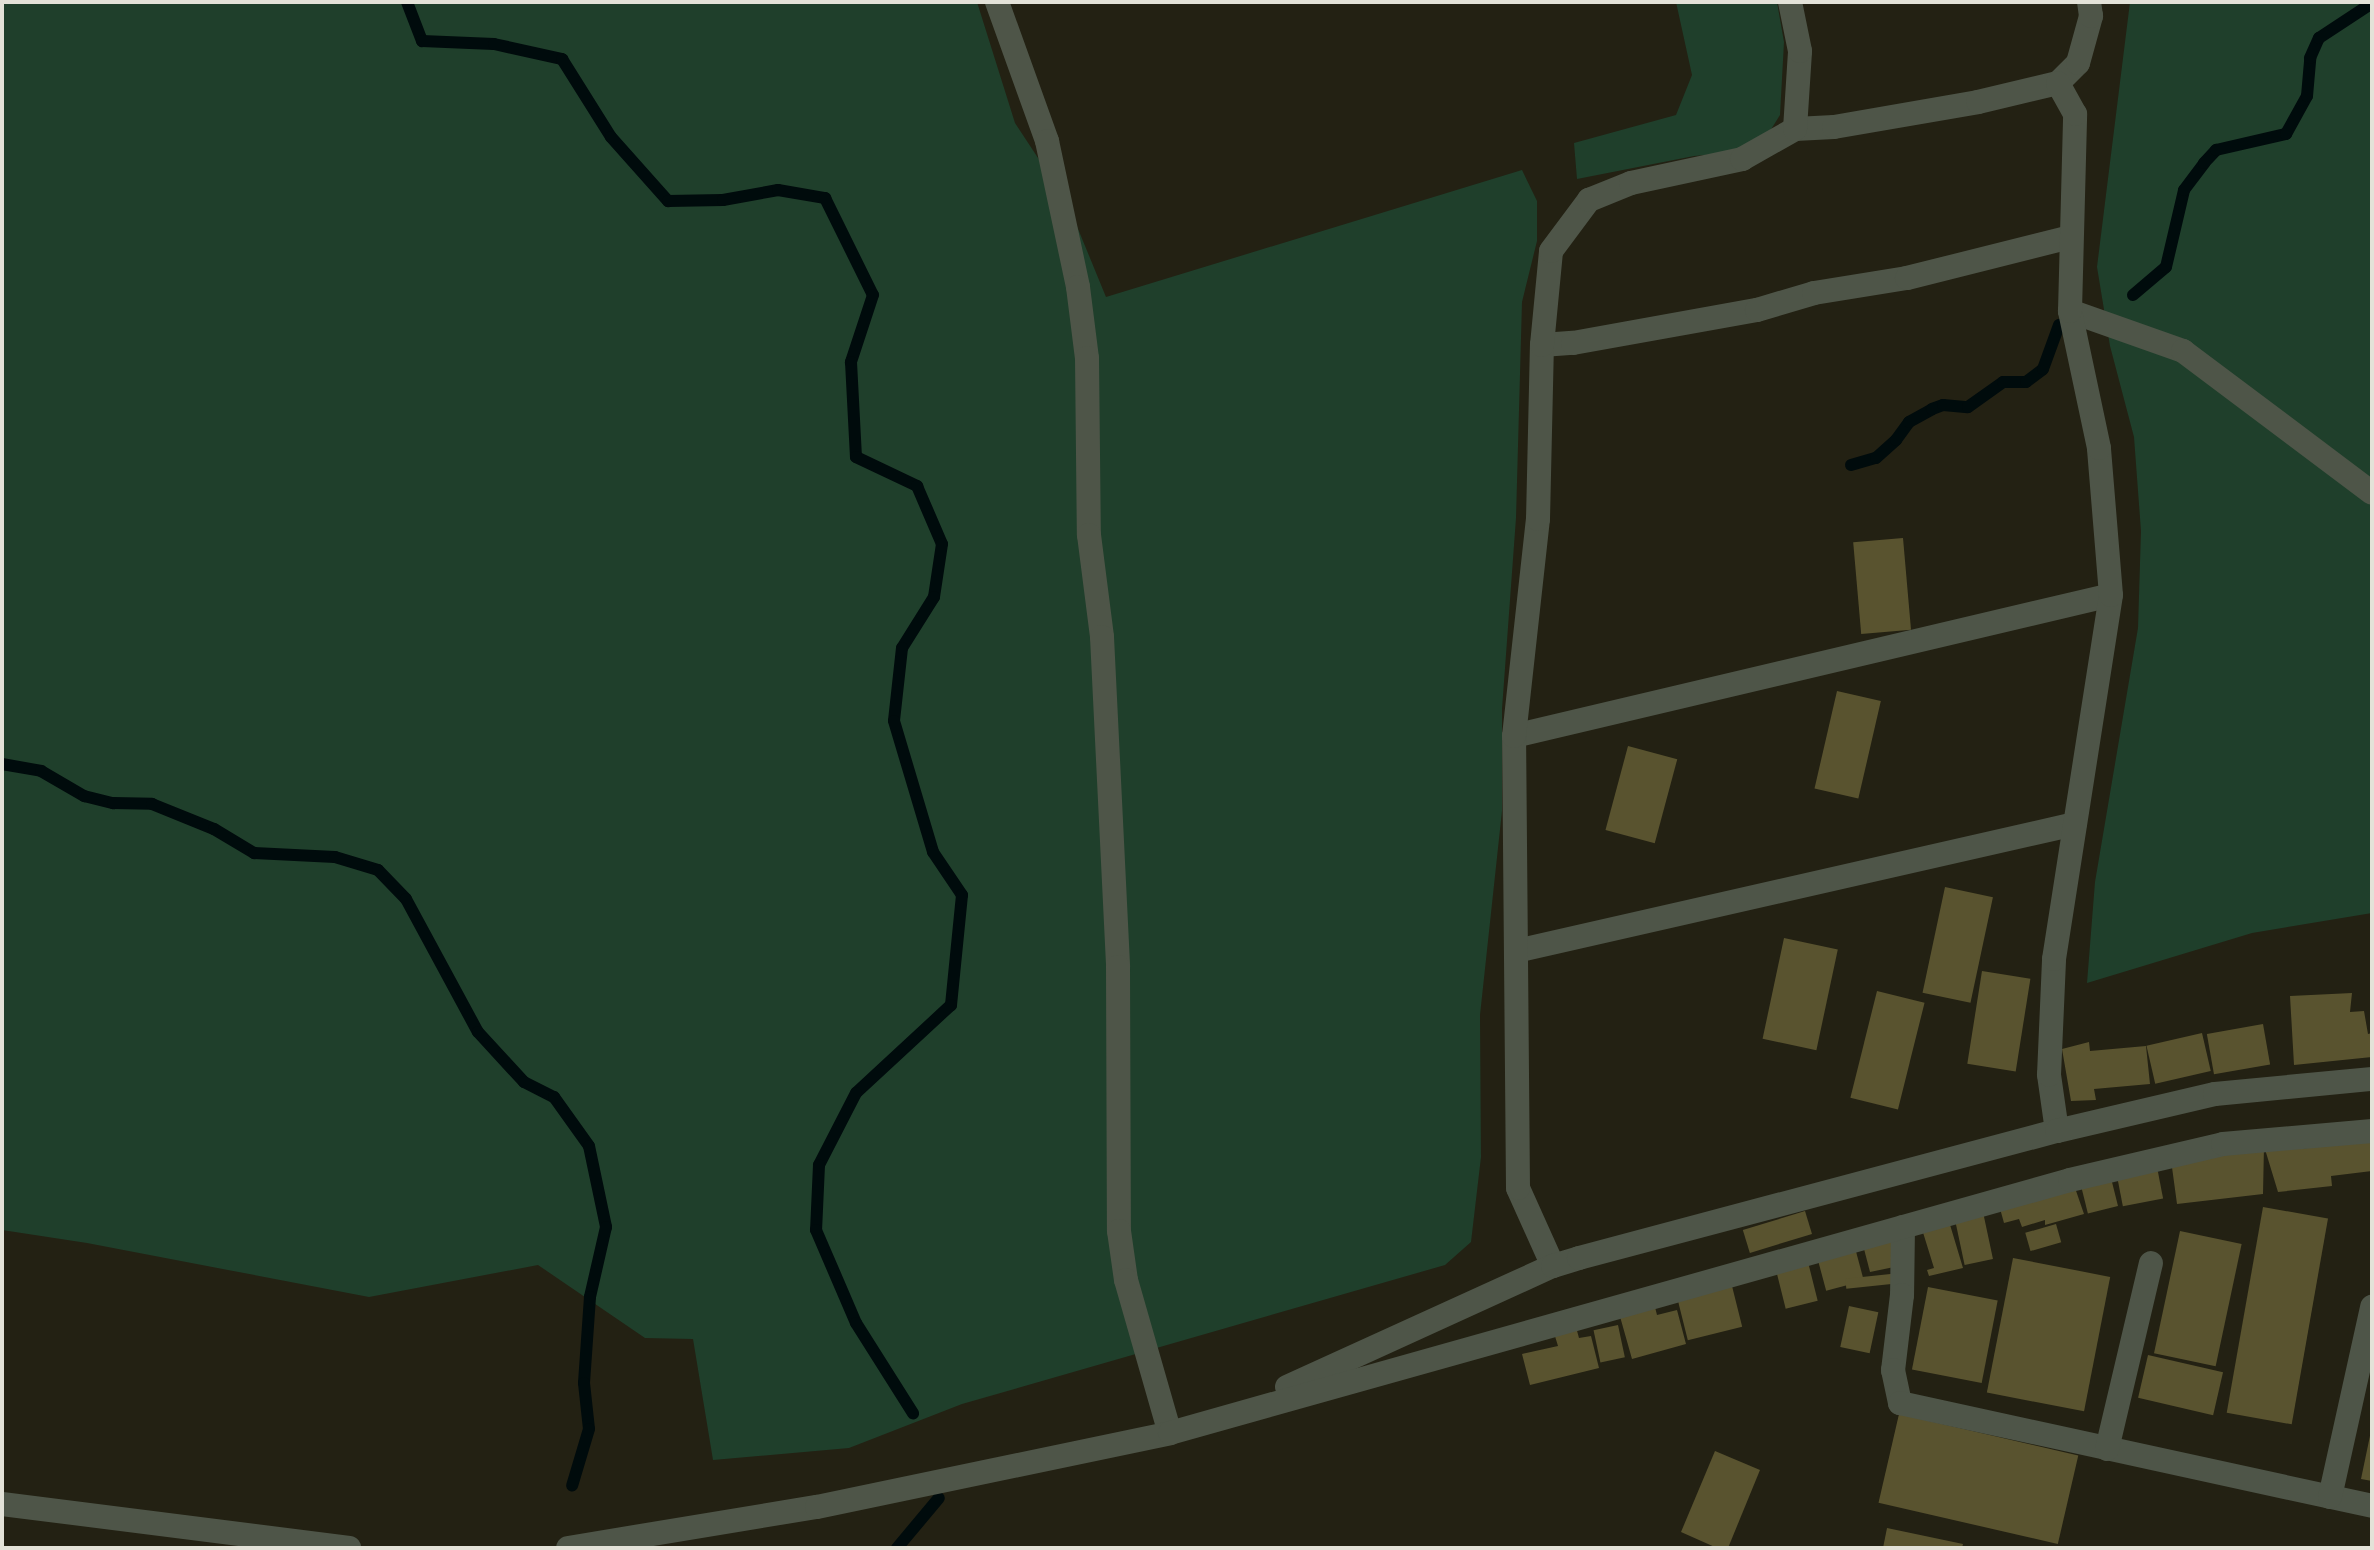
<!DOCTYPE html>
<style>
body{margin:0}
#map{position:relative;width:2374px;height:1550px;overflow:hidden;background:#232113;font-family:"Roboto Condensed",sans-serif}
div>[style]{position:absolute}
.green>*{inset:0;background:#1f3f2b}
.stream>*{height:12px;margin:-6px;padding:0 6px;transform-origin:6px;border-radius:6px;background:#000b0c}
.building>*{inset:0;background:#59532f;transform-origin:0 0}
.street>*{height:24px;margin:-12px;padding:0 12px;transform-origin:12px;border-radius:12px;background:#4e5548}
span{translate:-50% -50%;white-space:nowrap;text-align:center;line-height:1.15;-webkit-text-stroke:6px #0b0a05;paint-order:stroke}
.frame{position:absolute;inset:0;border:4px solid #e3e2d8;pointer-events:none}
</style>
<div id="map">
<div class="green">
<div style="clip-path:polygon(2px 2px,977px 2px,1015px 123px,1067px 202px,1106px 297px,1522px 170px,1537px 201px,1537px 241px,1522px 302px,1516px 518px,1502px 709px,1502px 811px,1480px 1015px,1481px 1157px,1471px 1242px,1445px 1265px,962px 1404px,849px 1448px,713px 1460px,693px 1339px,645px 1338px,538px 1265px,369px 1297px,87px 1243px,2px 1230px)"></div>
<div style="clip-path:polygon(1676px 2px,1777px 2px,1784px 42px,1780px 115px,1765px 139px,1727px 153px,1694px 156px,1577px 179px,1574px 143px,1676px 115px,1692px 75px)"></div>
<div style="clip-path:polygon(2130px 2px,2372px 2px,2372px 913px,2252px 933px,2087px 983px,2095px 882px,2138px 628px,2141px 531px,2134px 437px,2110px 346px,2097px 267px)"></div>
</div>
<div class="stream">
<div style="left:407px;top:2px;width:42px;rotate:69deg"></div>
<div style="left:422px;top:41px;width:72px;rotate:2.4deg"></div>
<div style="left:494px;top:44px;width:70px;rotate:12.4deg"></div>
<div style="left:562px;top:59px;width:92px;rotate:57.9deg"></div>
<div style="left:611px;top:137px;width:86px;rotate:48.3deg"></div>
<div style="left:668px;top:201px;width:55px;rotate:-1deg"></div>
<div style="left:723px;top:200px;width:56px;rotate:-10.3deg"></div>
<div style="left:778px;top:190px;width:48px;rotate:9.7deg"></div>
<div style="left:825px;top:198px;width:108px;rotate:63.7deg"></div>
<div style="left:873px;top:295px;width:71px;rotate:108.2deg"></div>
<div style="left:851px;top:362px;width:95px;rotate:87deg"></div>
<div style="left:856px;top:457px;width:68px;rotate:25.4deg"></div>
<div style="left:917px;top:486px;width:63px;rotate:66.7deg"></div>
<div style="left:942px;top:544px;width:54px;rotate:98.6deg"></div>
<div style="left:934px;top:597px;width:60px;rotate:122.1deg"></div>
<div style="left:902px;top:648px;width:73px;rotate:96.3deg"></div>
<div style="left:894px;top:721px;width:137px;rotate:73.4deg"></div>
<div style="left:933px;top:852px;width:52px;rotate:56deg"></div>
<div style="left:962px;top:895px;width:111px;rotate:95.7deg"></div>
<div style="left:951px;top:1005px;width:129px;rotate:137.2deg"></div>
<div style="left:856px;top:1093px;width:81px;rotate:117.2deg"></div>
<div style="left:819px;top:1165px;width:65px;rotate:92.6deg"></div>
<div style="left:816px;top:1230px;width:101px;rotate:66.7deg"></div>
<div style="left:856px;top:1323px;width:107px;rotate:57.7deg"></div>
<div style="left:2133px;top:295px;width:43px;rotate:-40.3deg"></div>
<div style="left:2166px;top:267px;width:79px;rotate:-76.8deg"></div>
<div style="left:2184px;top:190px;width:34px;rotate:-53deg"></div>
<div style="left:2204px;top:163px;width:18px;rotate:-47deg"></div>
<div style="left:2216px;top:150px;width:72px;rotate:-12.9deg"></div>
<div style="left:2286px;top:134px;width:43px;rotate:-61.1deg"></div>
<div style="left:2307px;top:96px;width:38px;rotate:-85deg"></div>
<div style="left:2310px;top:58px;width:22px;rotate:-66deg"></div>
<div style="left:2319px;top:38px;width:64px;rotate:-33.4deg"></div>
<div style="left:1851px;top:465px;width:26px;rotate:-16deg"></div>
<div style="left:1876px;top:458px;width:27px;rotate:-42deg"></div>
<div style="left:1896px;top:440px;width:22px;rotate:-54deg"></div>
<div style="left:1909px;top:422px;width:26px;rotate:-29deg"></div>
<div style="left:1932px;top:409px;width:12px;rotate:-20deg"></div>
<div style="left:1943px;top:405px;width:25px;rotate:5deg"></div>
<div style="left:1968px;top:407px;width:43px;rotate:-35.5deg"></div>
<div style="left:2003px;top:382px;width:23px"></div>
<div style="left:2026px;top:382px;width:21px;rotate:-37deg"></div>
<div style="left:2043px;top:369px;width:47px;rotate:-70deg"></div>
<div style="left:2px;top:764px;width:40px;rotate:10deg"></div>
<div style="left:41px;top:771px;width:50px;rotate:30.2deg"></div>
<div style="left:84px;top:796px;width:30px;rotate:14deg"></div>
<div style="left:113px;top:803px;width:39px;rotate:1deg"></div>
<div style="left:152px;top:804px;width:67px;rotate:22deg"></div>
<div style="left:214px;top:829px;width:47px;rotate:31deg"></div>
<div style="left:254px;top:853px;width:81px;rotate:2.8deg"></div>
<div style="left:335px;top:857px;width:45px;rotate:16.8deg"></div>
<div style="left:378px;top:870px;width:40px;rotate:46deg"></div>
<div style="left:406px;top:899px;width:151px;rotate:61.6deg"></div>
<div style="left:478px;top:1032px;width:68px;rotate:47.4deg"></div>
<div style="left:524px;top:1082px;width:34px;rotate:27deg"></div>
<div style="left:554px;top:1097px;width:60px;rotate:54.5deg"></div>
<div style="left:589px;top:1146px;width:83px;rotate:78.1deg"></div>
<div style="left:606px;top:1227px;width:72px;rotate:102.9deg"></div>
<div style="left:590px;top:1297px;width:86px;rotate:94deg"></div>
<div style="left:584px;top:1383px;width:46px;rotate:83.8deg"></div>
<div style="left:589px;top:1429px;width:59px;rotate:106.6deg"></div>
<div style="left:897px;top:1548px;width:65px;rotate:-50deg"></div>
</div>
<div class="building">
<div style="left:1903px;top:538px;width:92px;height:50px;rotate:85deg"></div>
<div style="left:1837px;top:691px;width:45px;height:100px;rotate:13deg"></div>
<div style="left:1628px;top:746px;width:51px;height:87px;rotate:15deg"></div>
<div style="left:1945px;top:887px;width:49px;height:108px;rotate:12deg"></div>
<div style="left:1784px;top:938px;width:55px;height:103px;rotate:12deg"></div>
<div style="left:1982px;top:971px;width:49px;height:94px;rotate:9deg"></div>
<div style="left:1877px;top:991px;width:49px;height:110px;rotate:14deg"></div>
<div style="clip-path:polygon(2352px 993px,2350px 1012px,2364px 1011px,2368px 1034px,2372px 1033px,2372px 1057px,2294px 1065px,2290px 996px)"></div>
<div style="left:2263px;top:1024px;width:41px;height:57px;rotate:80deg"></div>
<div style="left:2202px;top:1033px;width:39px;height:57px;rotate:77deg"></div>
<div style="clip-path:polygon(2089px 1042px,2090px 1051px,2146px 1046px,2150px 1084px,2094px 1089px,2096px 1100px,2071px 1101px,2062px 1049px)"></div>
<div style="clip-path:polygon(2372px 1134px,2372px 1171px,2331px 1176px,2332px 1186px,2278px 1192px,2264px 1146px,2263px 1194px,2177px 1204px,2171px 1160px,2299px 1141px,2300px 1149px,2307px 1148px,2306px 1140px)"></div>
<div style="left:2157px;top:1167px;width:32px;height:41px;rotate:79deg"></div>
<div style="left:2110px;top:1174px;width:33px;height:31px;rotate:76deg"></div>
<div style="clip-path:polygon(2073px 1182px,2084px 1214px,2045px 1225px,2045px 1220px,2022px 1227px,2019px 1219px,2004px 1223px,1999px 1205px)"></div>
<div style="left:2263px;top:1207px;width:66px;height:209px;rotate:10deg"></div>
<div style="left:1805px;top:1211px;width:24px;height:65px;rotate:73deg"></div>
<div style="left:1983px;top:1212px;width:48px;height:29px;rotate:78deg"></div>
<div style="clip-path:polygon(1948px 1218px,1963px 1268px,1929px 1276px,1927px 1270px,1934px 1268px,1921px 1226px)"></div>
<div style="left:2056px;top:1224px;width:19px;height:32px;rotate:74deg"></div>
<div style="left:2180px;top:1231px;width:63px;height:125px;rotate:12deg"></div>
<div style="clip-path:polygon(1900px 1236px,1899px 1266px,1870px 1272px,1863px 1245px)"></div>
<div style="left:1854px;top:1244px;width:38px;height:39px;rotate:75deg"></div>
<div style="left:2013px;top:1258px;width:99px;height:137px;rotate:11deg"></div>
<div style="left:1808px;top:1262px;width:40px;height:33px;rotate:76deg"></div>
<div style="left:1900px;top:1273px;width:10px;height:55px;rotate:84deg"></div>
<div style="left:1732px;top:1286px;width:42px;height:56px;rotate:76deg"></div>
<div style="left:1928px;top:1287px;width:71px;height:84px;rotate:11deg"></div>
<div style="clip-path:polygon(1654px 1303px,1657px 1315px,1677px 1310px,1686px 1344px,1632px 1359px,1619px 1313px)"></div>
<div style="left:1849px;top:1306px;width:30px;height:42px;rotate:12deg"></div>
<div style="left:1618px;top:1325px;width:33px;height:25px;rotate:78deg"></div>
<div style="clip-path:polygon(1576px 1327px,1579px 1338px,1591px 1336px,1599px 1368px,1530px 1385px,1522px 1354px,1558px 1346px,1554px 1333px)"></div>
<div style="left:2148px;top:1355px;width:77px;height:44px;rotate:13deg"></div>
<div style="left:1899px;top:1414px;width:184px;height:91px;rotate:13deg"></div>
<div style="clip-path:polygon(2371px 1431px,2372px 1431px,2372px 1481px,2361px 1479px)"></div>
<div style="clip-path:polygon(1715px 1451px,1760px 1470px,1728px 1548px,1717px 1548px,1681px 1532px)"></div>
<div style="clip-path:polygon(1887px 1528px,1963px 1544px,1962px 1548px,1883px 1548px)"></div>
</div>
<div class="street">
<div style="left:997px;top:2px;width:148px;rotate:70.2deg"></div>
<div style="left:1047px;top:141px;width:149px;rotate:78deg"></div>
<div style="left:1078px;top:287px;width:72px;rotate:82.8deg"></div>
<div style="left:1087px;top:358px;width:177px;rotate:89.4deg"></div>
<div style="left:1089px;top:535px;width:103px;rotate:82.7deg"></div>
<div style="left:1102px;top:637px;width:330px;rotate:87.2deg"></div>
<div style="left:1118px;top:967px;width:264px;rotate:89.8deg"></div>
<div style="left:1119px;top:1231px;width:49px;rotate:81.9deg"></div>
<div style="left:1126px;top:1280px;width:159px;rotate:74deg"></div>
<div style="left:1795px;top:129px;width:39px;rotate:-3deg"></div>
<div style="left:1834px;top:127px;width:146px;rotate:-9.8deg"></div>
<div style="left:1978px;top:102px;width:82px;rotate:-13.4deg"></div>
<div style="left:2058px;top:83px;width:28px;rotate:-45deg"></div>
<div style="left:2078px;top:63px;width:49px;rotate:-74.5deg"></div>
<div style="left:2091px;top:16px;width:14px;rotate:-98deg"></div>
<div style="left:2070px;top:311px;width:120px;rotate:19.5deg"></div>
<div style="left:2183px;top:351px;width:236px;rotate:36.9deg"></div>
<div style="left:1542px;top:345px;width:31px;rotate:-4deg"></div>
<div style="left:1573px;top:343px;width:187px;rotate:-10.2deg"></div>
<div style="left:1757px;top:310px;width:59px;rotate:-16.6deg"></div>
<div style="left:1814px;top:293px;width:94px;rotate:-9.2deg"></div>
<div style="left:1907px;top:278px;width:168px;rotate:-14.1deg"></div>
<div style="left:1514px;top:736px;width:613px;rotate:-13.29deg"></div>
<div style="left:1516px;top:951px;width:573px;rotate:-12.8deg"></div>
<div style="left:2057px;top:1131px;width:57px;rotate:-98.1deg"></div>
<div style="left:2049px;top:1075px;width:116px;rotate:-87.5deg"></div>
<div style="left:2054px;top:959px;width:368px;rotate:-81.1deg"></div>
<div style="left:2111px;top:595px;width:147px;rotate:-94.7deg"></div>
<div style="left:2099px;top:448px;width:140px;rotate:-102deg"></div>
<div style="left:2070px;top:311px;width:197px;rotate:-88.5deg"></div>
<div style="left:2075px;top:114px;width:35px;rotate:-119deg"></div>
<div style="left:1903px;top:1227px;width:68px;rotate:90.8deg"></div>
<div style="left:1902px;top:1295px;width:76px;rotate:96.8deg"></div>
<div style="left:1893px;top:1370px;width:34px;rotate:78deg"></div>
<div style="left:1900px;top:1403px;width:483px;rotate:12.3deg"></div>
<div style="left:1553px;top:1266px;width:85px;rotate:-114.2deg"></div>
<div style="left:1518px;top:1188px;width:452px;rotate:-90.5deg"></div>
<div style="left:1514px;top:736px;width:218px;rotate:-83.7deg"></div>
<div style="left:1538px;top:519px;width:174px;rotate:-88.7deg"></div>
<div style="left:1542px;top:345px;width:94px;rotate:-84.5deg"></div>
<div style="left:1551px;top:251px;width:64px;rotate:-53.3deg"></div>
<div style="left:1589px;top:200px;width:45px;rotate:-22deg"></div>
<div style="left:1631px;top:183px;width:114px;rotate:-12.2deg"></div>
<div style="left:1742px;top:159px;width:61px;rotate:-29.5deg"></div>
<div style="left:1795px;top:129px;width:78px;rotate:-86.3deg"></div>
<div style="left:1800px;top:51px;width:50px;rotate:-101.5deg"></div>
<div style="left:1287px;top:1387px;width:292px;rotate:-24.5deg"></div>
<div style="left:1553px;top:1266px;width:27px;rotate:-17deg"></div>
<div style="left:1579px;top:1258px;width:495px;rotate:-14.9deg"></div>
<div style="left:2057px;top:1131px;width:162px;rotate:-13.2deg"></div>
<div style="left:2215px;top:1094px;width:158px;rotate:-5.5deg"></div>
<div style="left:2107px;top:1449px;width:191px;rotate:-76.7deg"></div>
<div style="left:2330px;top:1497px;width:195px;rotate:-77.5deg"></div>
<div style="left:2px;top:1504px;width:350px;rotate:7.2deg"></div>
<div style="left:568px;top:1548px;width:252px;rotate:-9.4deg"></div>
<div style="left:817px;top:1507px;width:361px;rotate:-11.8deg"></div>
<div style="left:1170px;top:1433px;width:935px;rotate:-15.7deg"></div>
<div style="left:2070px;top:1180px;width:157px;rotate:-13.2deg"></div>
<div style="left:2223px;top:1144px;width:150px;rotate:-5deg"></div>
</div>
<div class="frame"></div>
</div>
